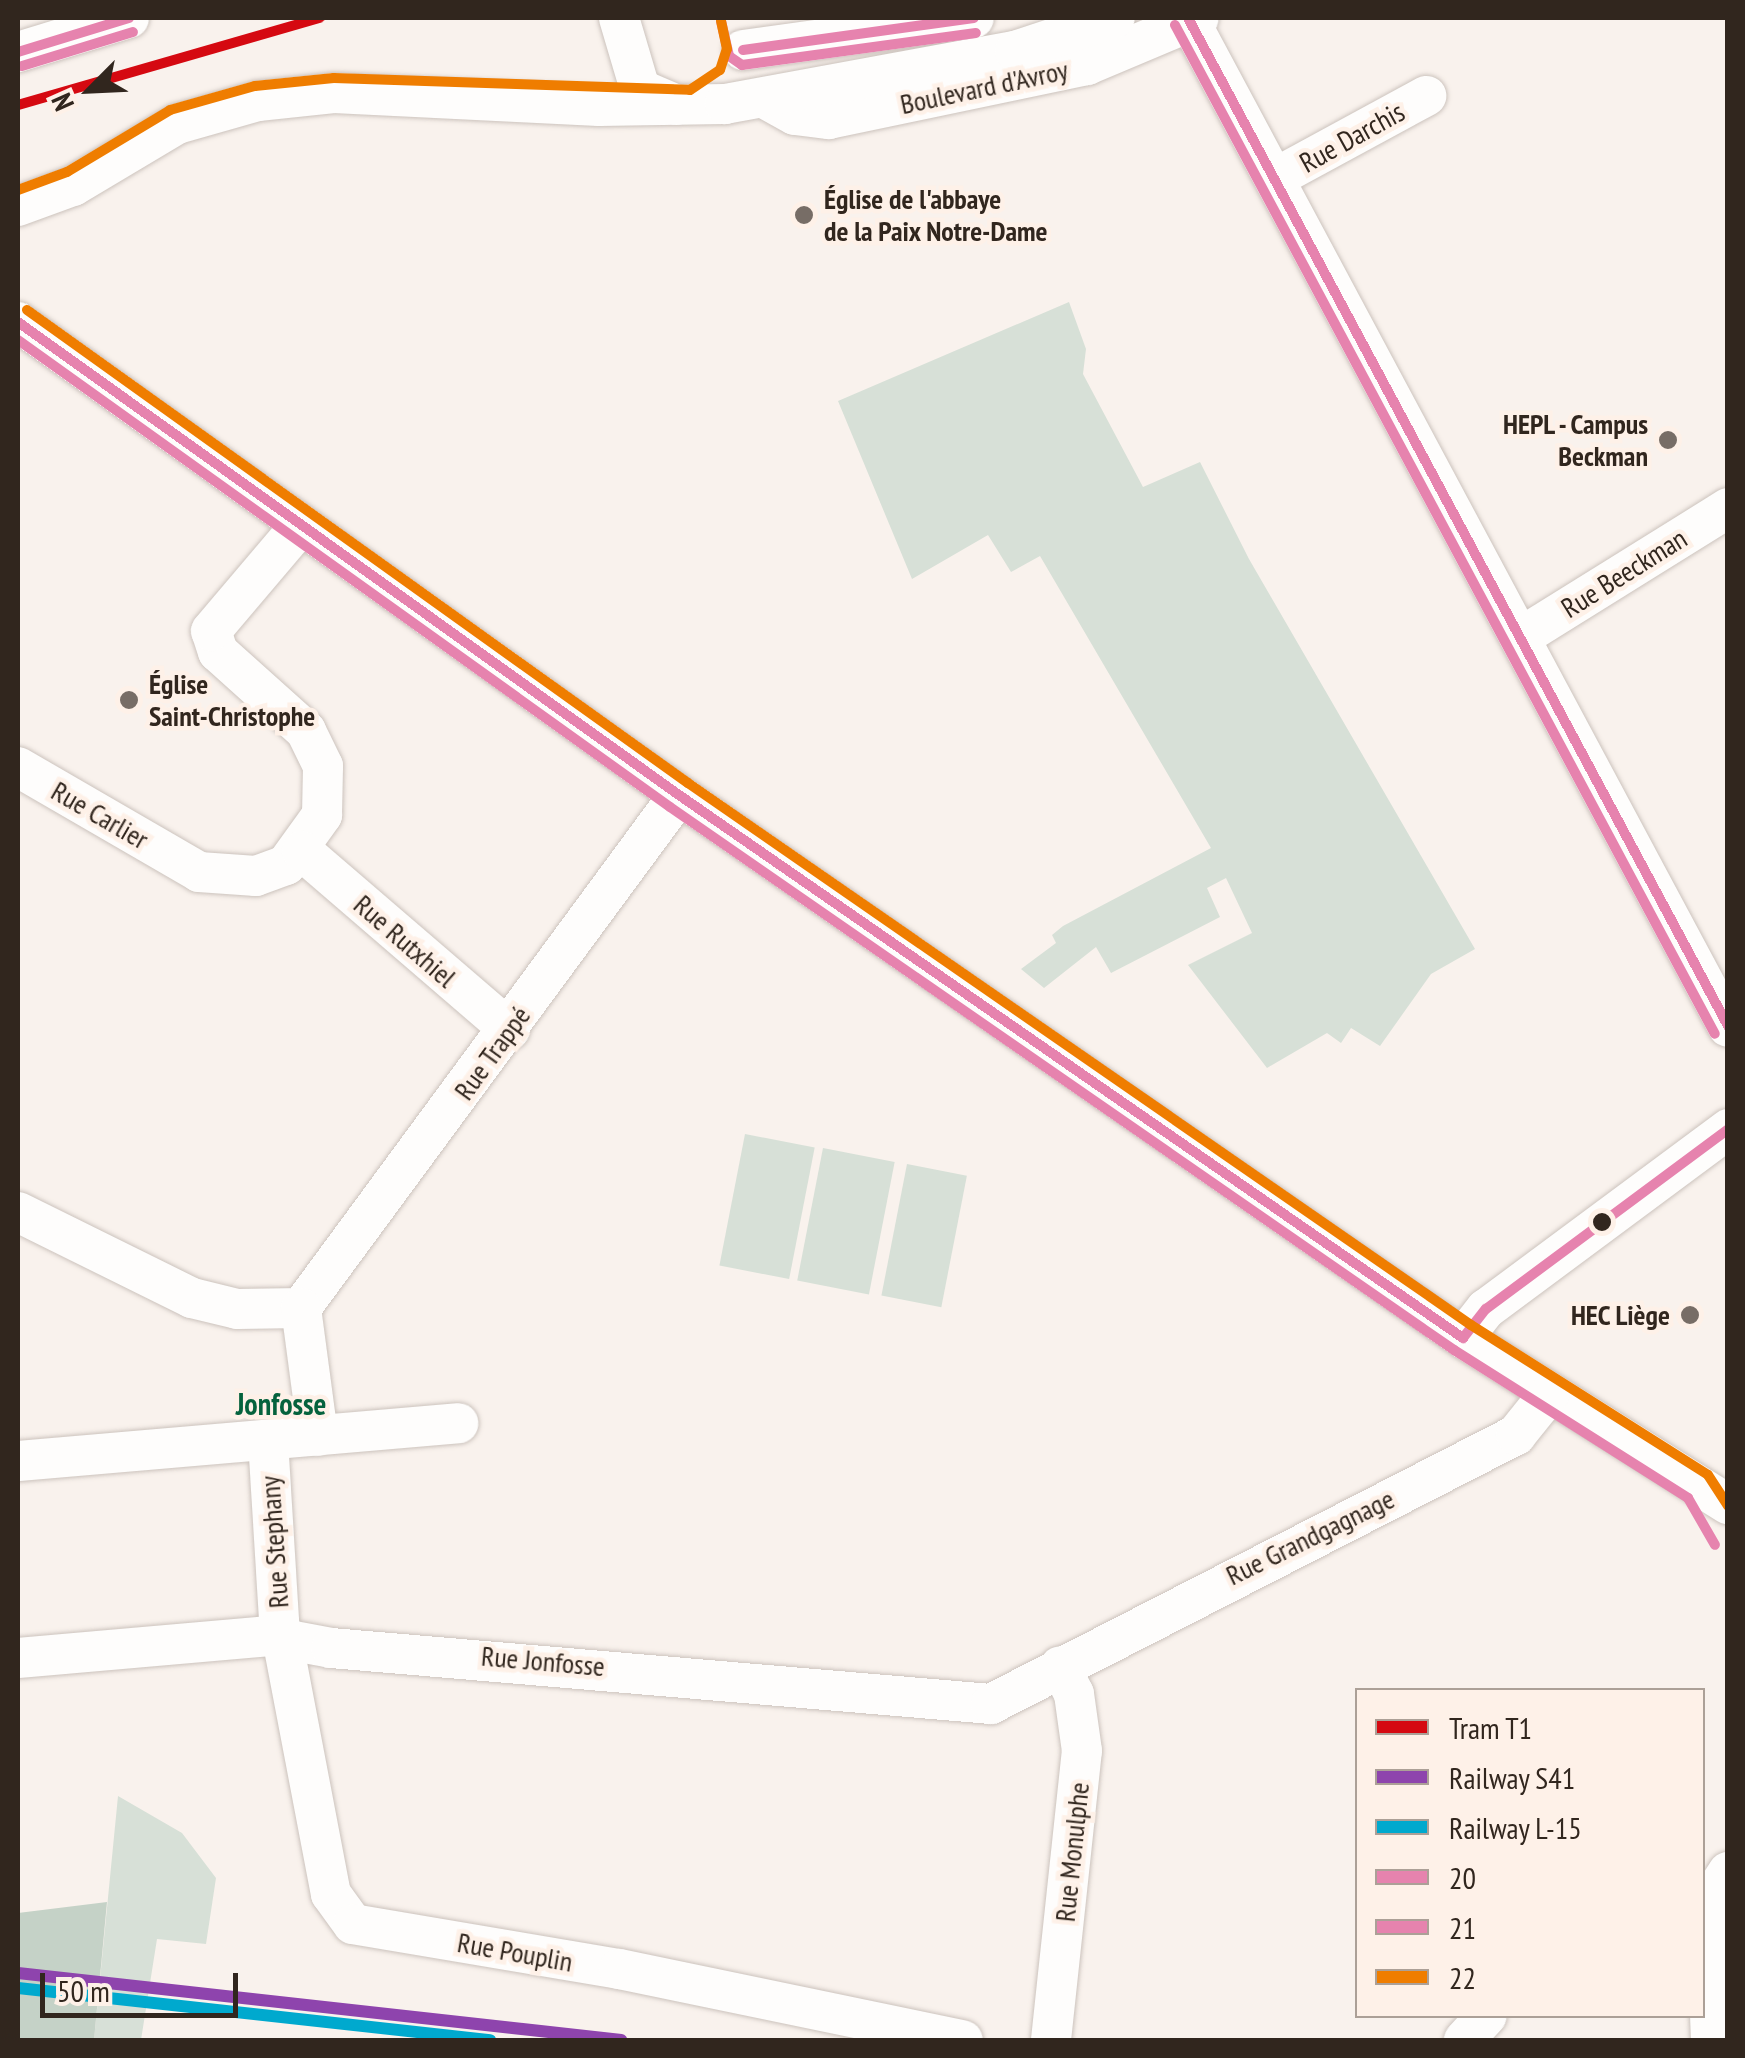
<!DOCTYPE html>
<meta charset="utf-8">
<style>
body{margin:0}
#map{position:relative;width:1745px;height:2058px;overflow:hidden;background:#f9f2ed;font-family:"PT Sans Narrow",sans-serif}
div>[style]{position:absolute}
.green>*{inset:0;background:#d7e0d7;transform-origin:0 0}
.forest>*{inset:0;background:#c5d2c7}
.roads{filter:drop-shadow(0 0 2px #ccc3bd) drop-shadow(0 0 2px #ccc3bd)}
.minor>*{height:40px;margin:-20px;padding:0 20px;transform-origin:20px;border-radius:20px;background:#fefdfc}
.bus-1>*{height:10px;margin:-5px;padding:0 5px;transform-origin:5px;border-radius:5px;background:#e683ae}
.bus-2>*{height:10px;margin:-5px;padding:0 5px;transform-origin:5px;border-radius:5px;background:#e683ae}
.bus-3>*{height:10px;margin:-5px;padding:0 5px;transform-origin:5px;border-radius:5px;background:#ef7d00}
.rail-1>*{height:12px;margin:-6px;padding:0 6px;transform-origin:6px;border-radius:6px;background:#8e44ad}
.rail-2>*{height:12px;margin:-6px;padding:0 6px;transform-origin:6px;border-radius:6px;background:#00a9ce}
.tram-1>*{height:10px;margin:-5px;padding:0 5px;transform-origin:5px;border-radius:5px;background:#d50911}
.dots>*{width:28px;height:28px;translate:-50% -50%;box-sizing:border-box;border:5px solid #fef1e8;border-radius:50%}
span{translate:-50% -50%;white-space:nowrap;text-align:center;line-height:1.15;-webkit-text-stroke:9px #fef1e8;paint-order:stroke}
.street-label{font-size:28px;color:#31261e}
.poi-label{font-size:28px;color:#31261e;font-weight:700}
.left{translate:0 -50%;text-align:left}
.right{translate:-100% -50%;text-align:right}
.neighbourhood-label{font-size:30px;color:#05623d;font-weight:700}
.frame{position:absolute;inset:0;border:20px solid #31261e;pointer-events:none}
.legend{position:absolute;left:1355px;top:1688px;width:350px;height:330px;box-sizing:border-box;background:#fef1e8;border:2px solid #aca097;margin:0;padding:12px 18px;list-style:none;font-size:30px;color:#31261e}
.legend li{display:flex;align-items:center;gap:20px;height:50px}
.legend b{width:50px;border:2px solid #aca097}
.north{position:absolute;left:40px;top:40px;width:100px;height:100px;-webkit-text-stroke:8px #fef1e8;paint-order:stroke;rotate:246deg;font-size:28px;font-weight:700;line-height:40px;text-align:center;color:#31261e}
.north::after{content:'';display:block;margin:auto;width:35px;height:45px;background:#31261e;clip-path:polygon(50% 0,100% 100%,50% 72%,0 100%)}
.scale{position:absolute;left:40px;top:1973px;width:198px;height:45px;box-sizing:border-box;border:5px solid #31261e;border-top:0;padding-left:12px;font-size:30px;line-height:35px;white-space:nowrap;color:#31261e;-webkit-text-stroke:8px #fef1e8;paint-order:stroke}
</style>
<div id="map">
<div class="green">
<div style="clip-path:polygon(1069px 302px,1086px 349px,1083px 374px,1143px 487px,1200px 462px,1249px 559px,1475px 949px,1431px 974px,1380px 1046px,1351px 1028px,1341px 1043px,1327px 1033px,1267px 1068px,1188px 965px,1252px 933px,1226px 878px,1207px 888px,1220px 917px,1111px 973px,1096px 947px,1044px 988px,1021px 969px,1056px 943px,1052px 935px,1063px 926px,1211px 848px,1040px 556px,1011px 572px,988px 535px,912px 579px,838px 401px)"></div>
<div style="left:745px;top:1134px;width:71px;height:134px;rotate:11deg"></div>
<div style="left:823px;top:1148px;width:73px;height:135px;rotate:11deg"></div>
<div style="left:907px;top:1164px;width:61px;height:134px;rotate:11deg"></div>
<div style="clip-path:polygon(118px 1796px,182px 1833px,216px 1878px,206px 1944px,157px 1939px,141px 2040px,94px 2040px)"></div>
</div>
<div class="forest">
<div style="clip-path:polygon(107px 1902px,94px 2040px,18px 2040px,18px 1913px)"></div>
</div>
<div class="roads">
<div class="minor">
<div style="left:619px;top:18px;width:74px;rotate:73.5deg"></div>
<div style="left:640px;top:89px;width:40px;rotate:23.4deg"></div>
<div style="left:1188px;top:18px;width:1144px;rotate:61.85deg"></div>
<div style="left:743px;top:50px;width:233px;rotate:-7.9deg"></div>
<div style="left:18px;top:52px;width:116px;rotate:-17deg"></div>
<div style="left:764px;top:98px;width:35px;rotate:29deg"></div>
<div style="left:795px;top:115px;width:34px;rotate:7deg"></div>
<div style="left:829px;top:119px;width:264px;rotate:-11.8deg"></div>
<div style="left:1087px;top:65px;width:121px;rotate:-22.8deg"></div>
<div style="left:1277px;top:177px;width:170px;rotate:-28.5deg"></div>
<div style="left:18px;top:206px;width:59px;rotate:-20deg"></div>
<div style="left:73px;top:186px;width:121px;rotate:-30.8deg"></div>
<div style="left:177px;top:124px;width:84px;rotate:-15.9deg"></div>
<div style="left:258px;top:101px;width:76px;rotate:-6deg"></div>
<div style="left:334px;top:93px;width:265px;rotate:2.8deg"></div>
<div style="left:599px;top:106px;width:126px;rotate:-0.9deg"></div>
<div style="left:725px;top:104px;width:295px;rotate:-10.4deg"></div>
<div style="left:1015px;top:51px;width:105px;rotate:-18.3deg"></div>
<div style="left:18px;top:322px;width:813px;rotate:35.59deg"></div>
<div style="left:679px;top:795px;width:954px;rotate:34.71deg"></div>
<div style="left:1463px;top:1338px;width:313px;rotate:32.1deg"></div>
<div style="left:1521px;top:637px;width:244px;rotate:-31.9deg"></div>
<div style="left:18px;top:767px;width:209px;rotate:30.1deg"></div>
<div style="left:199px;top:872px;width:57px;rotate:4deg"></div>
<div style="left:256px;top:876px;width:32px;rotate:-20deg"></div>
<div style="left:286px;top:865px;width:62px;rotate:-54.2deg"></div>
<div style="left:322px;top:815px;width:49px;rotate:-88.8deg"></div>
<div style="left:323px;top:766px;width:39px;rotate:-116deg"></div>
<div style="left:306px;top:731px;width:118px;rotate:-138.1deg"></div>
<div style="left:218px;top:652px;width:22px;rotate:-108deg"></div>
<div style="left:211px;top:631px;width:139px;rotate:-49.7deg"></div>
<div style="left:302px;top:851px;width:274px;rotate:40.7deg"></div>
<div style="left:18px;top:1212px;width:194px;rotate:26.3deg"></div>
<div style="left:192px;top:1298px;width:46px;rotate:13.7deg"></div>
<div style="left:237px;top:1309px;width:64px;rotate:-0.9deg"></div>
<div style="left:301px;top:1308px;width:637px;rotate:-53.62deg"></div>
<div style="left:301px;top:1308px;width:129px;rotate:82.4deg"></div>
<div style="left:1463px;top:1338px;width:37px;rotate:-52deg"></div>
<div style="left:1486px;top:1309px;width:302px;rotate:-36.6deg"></div>
<div style="left:268px;top:1440px;width:182px;rotate:86.5deg"></div>
<div style="left:279px;top:1622px;width:277px;rotate:79.2deg"></div>
<div style="left:331px;top:1894px;width:37px;rotate:54deg"></div>
<div style="left:353px;top:1924px;width:270px;rotate:9.6deg"></div>
<div style="left:619px;top:1969px;width:351px;rotate:11.7deg"></div>
<div style="left:18px;top:1461px;width:442px;rotate:-4.9deg"></div>
<div style="left:18px;top:1658px;width:250px;rotate:-5deg"></div>
<div style="left:267px;top:1636px;width:65px;rotate:10.6deg"></div>
<div style="left:331px;top:1648px;width:662px;rotate:4.85deg"></div>
<div style="left:991px;top:1704px;width:590px;rotate:-27.13deg"></div>
<div style="left:1516px;top:1435px;width:53px;rotate:-51.2deg"></div>
<div style="left:1706px;top:1910px;width:130px;rotate:87.8deg"></div>
<div style="left:1702px;top:1912px;width:48px;rotate:-57deg"></div>
<div style="left:1051px;top:2040px;width:291px;rotate:-83.9deg"></div>
<div style="left:1082px;top:1751px;width:58px;rotate:-98deg"></div>
<div style="left:1074px;top:1694px;width:31px;rotate:-117deg"></div>
<div style="left:1464px;top:2040px;width:33px;rotate:-47deg"></div>
</div>
</div>
<div class="bus-1">
<div style="left:1188px;top:18px;width:1144px;rotate:61.82deg"></div>
<div style="left:743px;top:50px;width:233px;rotate:-7.9deg"></div>
<div style="left:18px;top:52px;width:116px;rotate:-17deg"></div>
<div style="left:18px;top:322px;width:813px;rotate:35.59deg"></div>
<div style="left:679px;top:795px;width:954px;rotate:34.71deg"></div>
<div style="left:1463px;top:1338px;width:37px;rotate:-52deg"></div>
<div style="left:1486px;top:1309px;width:302px;rotate:-36.6deg"></div>
</div>
<div class="bus-2">
<div style="left:721px;top:21px;width:36px;rotate:77deg"></div>
<div style="left:729px;top:56px;width:16px;rotate:35deg"></div>
<div style="left:742px;top:65px;width:236px;rotate:-7.8deg"></div>
<div style="left:1175px;top:25px;width:1144px;rotate:61.85deg"></div>
<div style="left:22px;top:66px;width:116px;rotate:-17deg"></div>
<div style="left:18px;top:340px;width:802px;rotate:35.61deg"></div>
<div style="left:670px;top:807px;width:954px;rotate:34.71deg"></div>
<div style="left:1454px;top:1350px;width:277px;rotate:32.3deg"></div>
<div style="left:1688px;top:1498px;width:54px;rotate:60.1deg"></div>
</div>
<div class="bus-3">
<div style="left:18px;top:190px;width:52px;rotate:-20.2deg"></div>
<div style="left:67px;top:172px;width:120px;rotate:-31deg"></div>
<div style="left:170px;top:110px;width:88px;rotate:-15.8deg"></div>
<div style="left:255px;top:86px;width:79px;rotate:-5.8deg"></div>
<div style="left:334px;top:78px;width:356px;rotate:1.9deg"></div>
<div style="left:690px;top:90px;width:36px;rotate:-34deg"></div>
<div style="left:720px;top:70px;width:22px;rotate:-72deg"></div>
<div style="left:727px;top:49px;width:29px;rotate:-102deg"></div>
<div style="left:27px;top:310px;width:813px;rotate:35.59deg"></div>
<div style="left:688px;top:783px;width:952px;rotate:34.69deg"></div>
<div style="left:1471px;top:1325px;width:280px;rotate:32.3deg"></div>
<div style="left:1708px;top:1475px;width:37px;rotate:57deg"></div>
</div>
<div class="rail-1">
<div style="left:18px;top:1973px;width:607px;rotate:6.34deg"></div>
</div>
<div class="rail-2">
<div style="left:18px;top:1988px;width:475px;rotate:6.3deg"></div>
</div>
<div class="tram-1">
<div style="left:18px;top:105px;width:314px;rotate:-16.1deg"></div>
</div>
<div class="dots">
<div style="left:804px;top:215px;background:#776d66"></div>
<div style="left:1668px;top:440px;background:#776d66"></div>
<div style="left:129px;top:700px;background:#776d66"></div>
<div style="left:1602px;top:1222px;background:#31261e"></div>
<div style="left:1690px;top:1315px;background:#776d66"></div>
</div>
<div class="street-label">
<span style="left:984px;top:87px;rotate:-12deg">Boulevard d'Avroy</span>
<span style="left:1352px;top:137px;rotate:-29deg">Rue Darchis</span>
<span style="left:1624px;top:573px;rotate:-32deg">Rue Beeckman</span>
<span style="left:100px;top:815px;rotate:30deg">Rue Carlier</span>
<span style="left:405px;top:941px;rotate:41deg">Rue Rutxhiel</span>
<span style="left:492px;top:1053px;rotate:-54deg">Rue Trappé</span>
<span style="left:1310px;top:1537px;rotate:-26deg">Rue Grandgagnage</span>
<span style="left:274px;top:1542px;rotate:-94deg">Rue Stephany</span>
<span style="left:543px;top:1661px;rotate:5deg">Rue Jonfosse</span>
<span style="left:1072px;top:1852px;rotate:-84deg">Rue Monulphe</span>
<span style="left:515px;top:1952px;rotate:10deg">Rue Pouplin</span>
</div>
<div class="poi-label">
<span class="left" style="left:824px;top:215px">Église de l'abbaye<br>de la Paix Notre-Dame</span>
<span class="right" style="left:1648px;top:440px">HEPL - Campus<br>Beckman</span>
<span class="left" style="left:149px;top:700px">Église<br>Saint-Christophe</span>
<span class="right" style="left:1670px;top:1315px">HEC Liège</span>
</div>
<div class="neighbourhood-label">
<span style="left:281px;top:1404px">Jonfosse</span>
</div>
<div class="frame"></div>
<ul class="legend">
<li><b style="height:12px;background:#d50911"></b>Tram T1</li>
<li><b style="height:12px;background:#8e44ad"></b>Railway S41</li>
<li><b style="height:12px;background:#00a9ce"></b>Railway L-15</li>
<li><b style="height:12px;background:#e683ae"></b>20</li>
<li><b style="height:12px;background:#e683ae"></b>21</li>
<li><b style="height:12px;background:#ef7d00"></b>22</li>
</ul>
<div class="north">N</div>
<div class="scale">50 m</div>
</div>
